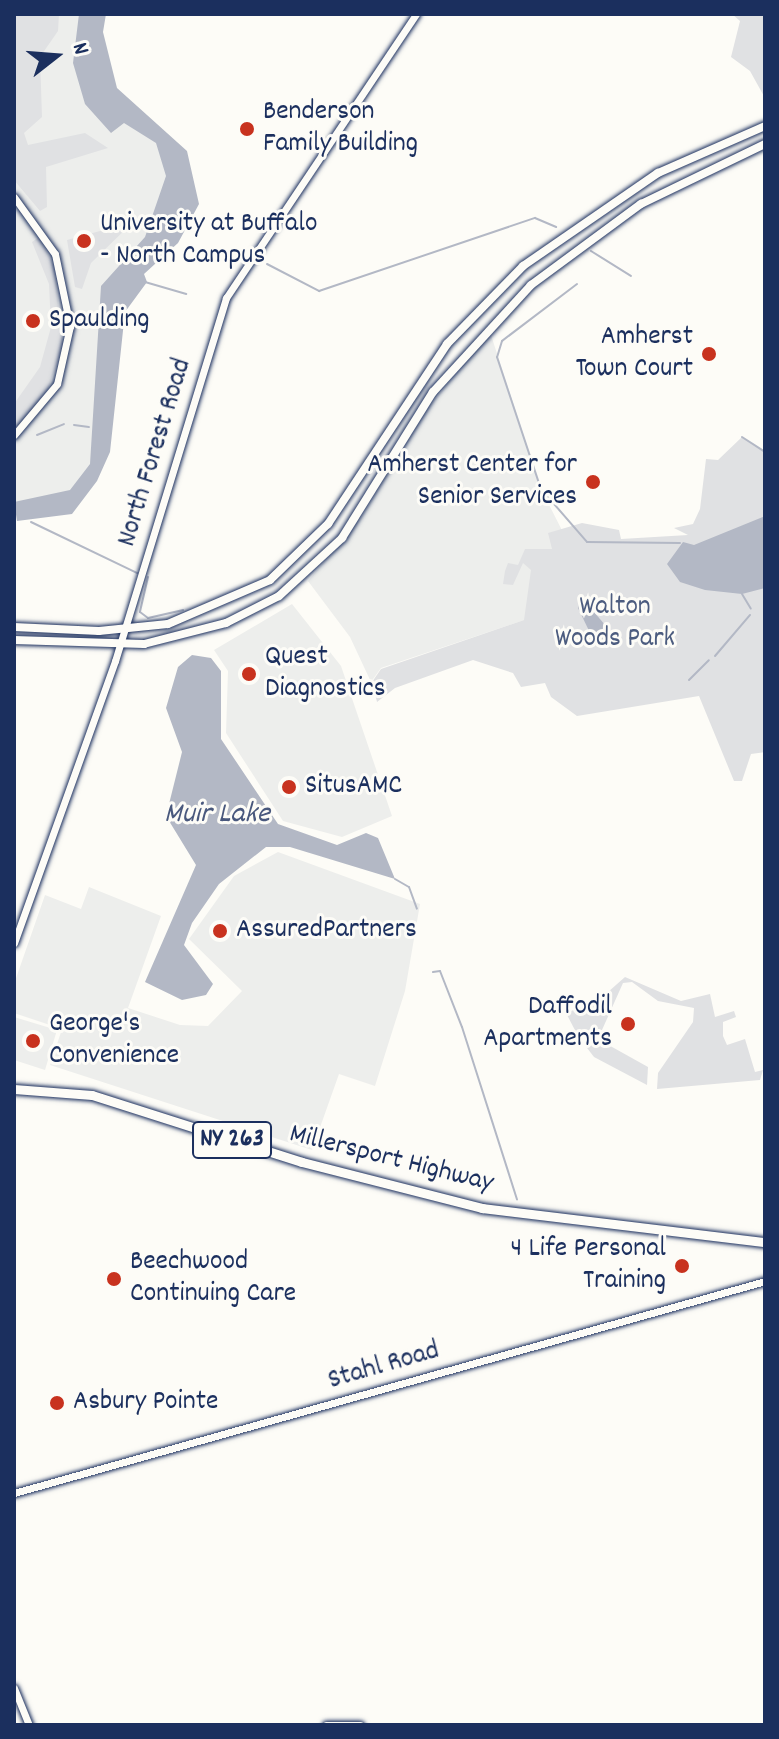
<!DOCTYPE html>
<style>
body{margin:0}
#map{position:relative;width:779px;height:1739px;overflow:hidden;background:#fdfcf7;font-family:Dekko,sans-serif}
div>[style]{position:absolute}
.built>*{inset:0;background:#edeeec}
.green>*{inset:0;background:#e0e1e3}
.water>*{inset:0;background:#b3b8c5}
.stream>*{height:2px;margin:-1px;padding:0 1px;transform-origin:1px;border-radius:1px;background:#b3b8c5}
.roads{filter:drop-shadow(0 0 2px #1b2f5e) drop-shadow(0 0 2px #1b2f5e)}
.tertiary>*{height:7px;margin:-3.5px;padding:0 3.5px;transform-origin:3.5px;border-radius:3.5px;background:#fdfcf7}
.secondary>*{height:8px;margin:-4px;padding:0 4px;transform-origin:4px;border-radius:4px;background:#fdfcf7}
.primary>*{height:9px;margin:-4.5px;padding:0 4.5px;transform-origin:4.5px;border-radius:4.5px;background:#fdfcf7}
.dots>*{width:22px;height:22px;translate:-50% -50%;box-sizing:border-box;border:4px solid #fdfcf7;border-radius:50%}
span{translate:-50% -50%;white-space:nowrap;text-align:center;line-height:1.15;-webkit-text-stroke:6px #fdfcf7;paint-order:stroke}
.shield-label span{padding:2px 6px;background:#fdfcf7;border:2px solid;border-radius:6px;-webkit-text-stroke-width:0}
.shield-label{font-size:26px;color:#1b2f5e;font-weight:700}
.poi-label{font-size:28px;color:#1b2f5e}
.left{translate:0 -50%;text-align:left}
.right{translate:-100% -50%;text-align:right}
.street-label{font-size:28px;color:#1b2f5e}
.park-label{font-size:28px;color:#4c5c7f}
.water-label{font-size:30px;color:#49587d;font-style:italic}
.frame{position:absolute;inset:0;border:16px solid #1b2f5e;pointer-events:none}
.north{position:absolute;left:16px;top:16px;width:80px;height:80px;-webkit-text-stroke:6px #fdfcf7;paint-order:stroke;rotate:73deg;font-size:22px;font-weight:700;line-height:32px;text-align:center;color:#1b2f5e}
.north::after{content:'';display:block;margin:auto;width:28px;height:36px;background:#1b2f5e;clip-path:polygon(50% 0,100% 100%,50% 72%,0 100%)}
</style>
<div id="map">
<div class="built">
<div style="clip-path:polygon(14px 14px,100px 14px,105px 109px,166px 139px,182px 172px,124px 278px,93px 473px,69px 502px,14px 510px)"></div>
<div style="clip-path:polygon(490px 332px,541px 489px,572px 550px,530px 618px,381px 668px,371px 682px,350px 637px,308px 581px,361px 518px,428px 408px)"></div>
<div style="clip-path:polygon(292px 604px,341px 666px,392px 816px,342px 837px,283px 821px,226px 733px,228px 671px,214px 650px)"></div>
<div style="clip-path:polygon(278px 852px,420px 904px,405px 991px,375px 1086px,339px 1074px,312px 1150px,50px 1065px,62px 1029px,14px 1013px,14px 984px,45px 895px,81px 909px,89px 887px,161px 916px,128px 1008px,180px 1025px,208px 1026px,242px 991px,189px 939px,234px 876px)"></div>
<div style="clip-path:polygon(14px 1017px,57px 1030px,45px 1070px,14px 1060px)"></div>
</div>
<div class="green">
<div style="clip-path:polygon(14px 14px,59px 14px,58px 31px,40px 57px,42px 117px,24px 133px,28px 145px,85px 133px,108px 148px,46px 167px,47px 207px,40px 211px,14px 180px)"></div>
<div style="clip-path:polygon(732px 14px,765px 14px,765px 98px,750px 71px,731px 57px,740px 21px)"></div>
<div style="clip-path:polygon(133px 222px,91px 263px,82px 289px,75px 287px,67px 240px)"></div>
<div style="clip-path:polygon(39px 237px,54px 266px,63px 345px,46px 395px,14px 429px,14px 404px,40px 367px,51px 327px,49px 284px,32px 242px)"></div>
<div style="clip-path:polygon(742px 437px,765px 452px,765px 752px,751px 754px,742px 781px,734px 781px,699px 696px,577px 716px,551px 697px,545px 683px,521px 687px,513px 673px,473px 660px,395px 688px,377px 702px,372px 682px,381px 669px,524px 620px,531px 570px,523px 563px,513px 585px,503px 584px,505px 571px,508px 563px,518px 565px,525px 549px,552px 549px,548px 533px,582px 523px,619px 530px,621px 539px,688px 535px,674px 528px,693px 524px,700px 509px,706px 459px,718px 460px)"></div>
<div style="clip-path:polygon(625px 977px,681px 1001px,710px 994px,715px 1017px,734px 1011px,736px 1017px,723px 1022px,723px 1036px,727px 1045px,745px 1039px,755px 1072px,763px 1070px,760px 1080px,657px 1089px,658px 1073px,693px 1022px,694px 1008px,658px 1001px,632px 982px,623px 983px,602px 1030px,577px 1034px,566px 1013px,599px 1000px)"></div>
<div style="clip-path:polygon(596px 1038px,648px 1067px,647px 1085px,594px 1057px,584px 1044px)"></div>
</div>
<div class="water">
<div style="clip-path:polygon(79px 14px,106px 14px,103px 32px,117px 88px,187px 151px,199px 204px,178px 243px,144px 274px,147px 282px,125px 312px,110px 452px,97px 481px,72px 514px,17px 521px,14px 502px,70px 490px,90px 464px,101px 286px,145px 237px,166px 176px,156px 143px,124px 123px,111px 133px,85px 104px,73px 63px)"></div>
<div style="clip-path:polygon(765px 516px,765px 588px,742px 594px,705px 590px,680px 582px,667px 564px,683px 542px,694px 545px)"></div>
<div style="clip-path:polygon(581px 597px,612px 633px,608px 641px,593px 639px,578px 608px)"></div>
<div style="clip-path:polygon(192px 655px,211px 658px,221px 671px,221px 739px,278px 824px,337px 845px,366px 833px,378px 838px,395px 879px,290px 847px,266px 847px,219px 884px,192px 923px,184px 945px,213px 984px,206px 995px,182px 1000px,145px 982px,196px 865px,166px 816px,182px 752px,166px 708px,178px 667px)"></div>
</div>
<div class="stream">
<div style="left:591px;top:251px;width:47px;rotate:32deg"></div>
<div style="left:267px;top:264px;width:59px;rotate:27.4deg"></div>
<div style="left:319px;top:291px;width:228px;rotate:-18.7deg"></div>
<div style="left:535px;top:218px;width:23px;rotate:23deg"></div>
<div style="left:145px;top:282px;width:43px;rotate:16.3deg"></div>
<div style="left:577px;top:284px;width:94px;rotate:142.8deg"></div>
<div style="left:502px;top:341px;width:17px;rotate:107deg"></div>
<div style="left:497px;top:357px;width:139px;rotate:71.6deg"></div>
<div style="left:541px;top:489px;width:70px;rotate:49deg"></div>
<div style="left:587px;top:542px;width:93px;rotate:0.6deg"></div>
<div style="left:74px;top:425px;width:15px;rotate:8deg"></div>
<div style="left:37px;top:435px;width:29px;rotate:-22deg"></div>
<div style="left:742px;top:437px;width:27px;rotate:33deg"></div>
<div style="left:31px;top:522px;width:118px;rotate:25.7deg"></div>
<div style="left:148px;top:577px;width:36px;rotate:103deg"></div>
<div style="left:140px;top:612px;width:10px;rotate:37deg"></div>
<div style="left:148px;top:618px;width:36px;rotate:-13deg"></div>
<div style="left:742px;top:594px;width:17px;rotate:59deg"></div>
<div style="left:715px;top:656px;width:54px;rotate:-49.5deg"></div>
<div style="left:689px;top:680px;width:28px;rotate:-45deg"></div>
<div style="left:395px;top:879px;width:16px;rotate:30deg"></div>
<div style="left:409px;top:887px;width:23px;rotate:70deg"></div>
<div style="left:433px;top:972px;width:7px;rotate:-8deg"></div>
<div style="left:440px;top:971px;width:60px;rotate:68.6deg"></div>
<div style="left:462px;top:1027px;width:181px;rotate:72.3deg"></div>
</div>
<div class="roads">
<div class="tertiary">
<div style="left:14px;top:197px;width:70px;rotate:54.3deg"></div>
<div style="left:55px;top:254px;width:74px;rotate:78.2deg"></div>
<div style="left:70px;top:326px;width:59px;rotate:102.6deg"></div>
<div style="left:57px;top:384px;width:67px;rotate:130.1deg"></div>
<div style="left:14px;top:943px;width:300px;rotate:-70.3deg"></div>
<div style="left:115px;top:661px;width:380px;rotate:-73deg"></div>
<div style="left:226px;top:298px;width:342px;rotate:-56.2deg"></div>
<div style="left:14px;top:1493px;width:780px;rotate:-15.76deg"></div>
<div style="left:14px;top:1688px;width:40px;rotate:68deg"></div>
<div style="left:326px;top:1725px;width:34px"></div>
</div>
<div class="secondary">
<div style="left:14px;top:627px;width:85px;rotate:2.7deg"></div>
<div style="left:99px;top:631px;width:69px;rotate:-5.8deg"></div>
<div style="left:168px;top:624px;width:111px;rotate:-23.3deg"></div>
<div style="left:270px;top:580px;width:81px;rotate:-44deg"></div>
<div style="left:328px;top:524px;width:216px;rotate:-56.5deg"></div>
<div style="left:447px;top:344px;width:109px;rotate:-45.7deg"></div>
<div style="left:523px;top:266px;width:164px;rotate:-34.6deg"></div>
<div style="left:658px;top:173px;width:117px;rotate:-23.7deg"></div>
<div style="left:14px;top:640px;width:130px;rotate:1.8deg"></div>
<div style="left:144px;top:644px;width:85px;rotate:-14.4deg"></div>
<div style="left:226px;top:623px;width:59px;rotate:-27deg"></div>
<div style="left:279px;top:596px;width:86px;rotate:-42.6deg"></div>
<div style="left:342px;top:538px;width:172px;rotate:-58.1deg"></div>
<div style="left:433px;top:392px;width:145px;rotate:-47.5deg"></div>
<div style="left:531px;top:285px;width:137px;rotate:-36.4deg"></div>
<div style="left:641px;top:204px;width:138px;rotate:-25.8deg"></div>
</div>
<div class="primary">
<div style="left:14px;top:1089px;width:78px;rotate:4.4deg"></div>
<div style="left:92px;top:1095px;width:220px;rotate:17.7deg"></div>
<div style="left:302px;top:1162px;width:186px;rotate:14.3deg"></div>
<div style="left:482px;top:1208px;width:285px;rotate:6.9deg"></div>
</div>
</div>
<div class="dots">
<div style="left:247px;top:129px;background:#c8321e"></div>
<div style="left:84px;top:241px;background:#c8321e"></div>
<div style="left:33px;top:321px;background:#c8321e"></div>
<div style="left:709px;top:354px;background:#c8321e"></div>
<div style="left:593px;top:482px;background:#c8321e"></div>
<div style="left:249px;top:674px;background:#c8321e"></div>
<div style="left:289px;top:787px;background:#c8321e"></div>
<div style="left:220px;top:931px;background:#c8321e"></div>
<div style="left:628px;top:1024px;background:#c8321e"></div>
<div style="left:33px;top:1041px;background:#c8321e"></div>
<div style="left:682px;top:1266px;background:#c8321e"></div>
<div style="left:114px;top:1279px;background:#c8321e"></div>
<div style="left:57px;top:1403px;background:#c8321e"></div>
</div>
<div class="shield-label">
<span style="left:232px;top:1140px">NY 263</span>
</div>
<div class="poi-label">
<span class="left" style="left:263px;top:129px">Benderson<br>Family Building</span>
<span class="left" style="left:100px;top:241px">University at Buffalo<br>- North Campus</span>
<span class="left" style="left:49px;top:321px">Spaulding</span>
<span class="right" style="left:693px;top:354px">Amherst<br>Town Court</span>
<span class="right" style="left:577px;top:482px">Amherst Center for<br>Senior Services</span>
<span class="left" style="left:265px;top:674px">Quest<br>Diagnostics</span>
<span class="left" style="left:305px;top:787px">SitusAMC</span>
<span class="left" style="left:236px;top:931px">AssuredPartners</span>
<span class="right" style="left:612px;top:1024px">Daffodil<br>Apartments</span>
<span class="left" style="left:49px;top:1041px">George's<br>Convenience</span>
<span class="right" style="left:666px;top:1266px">4 Life Personal<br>Training</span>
<span class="left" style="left:130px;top:1279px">Beechwood<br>Continuing Care</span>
<span class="left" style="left:73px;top:1403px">Asbury Pointe</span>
</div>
<div class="street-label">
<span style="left:156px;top:453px;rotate:-73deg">North Forest Road</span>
<span style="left:391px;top:1160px;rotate:14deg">Millersport Highway</span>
<span style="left:384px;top:1367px;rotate:-16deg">Stahl Road</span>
</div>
<div class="park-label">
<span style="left:615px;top:624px">Walton<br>Woods Park</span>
</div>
<div class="water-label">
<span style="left:217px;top:816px">Muir Lake</span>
</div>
<div class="frame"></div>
<div class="north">N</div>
</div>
